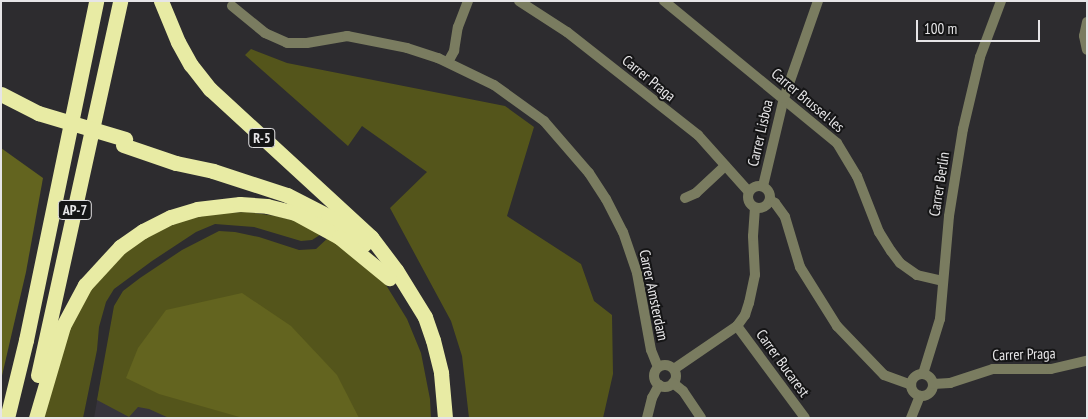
<!DOCTYPE html>
<meta charset="utf-8">
<style>
body{margin:0}
#map{position:relative;width:1088px;height:419px;overflow:hidden;background:#2d2c2f;font-family:"PT Sans Narrow",sans-serif}
div>[style]{position:absolute}
.built>*{inset:0;background:#37343c}
.green>*{inset:0;background:#54551b}
.forest>*{inset:0;background:#63641f}
.minor>*{height:10px;margin:-5px;padding:0 5px;transform-origin:5px;border-radius:5px;background:#7a7c60}
.minor>.ring{margin:-5px;padding:0;box-sizing:content-box;background:none;border:10px solid #7a7c60;border-radius:50%}
.motorway>*{height:15px;margin:-7.5px;padding:0 7.5px;transform-origin:7.5px;border-radius:7.5px;background:#e8eba4}
.motorway-bridge>*{height:15px;margin:-7.5px;padding:0 7.5px;transform-origin:7.5px;border-radius:7.5px;background:#e8eba4}
span{translate:-50% -50%;white-space:nowrap;text-align:center;line-height:1.15;-webkit-text-stroke:4px #151516;paint-order:stroke}
.shield-label span{padding:1px 4px;background:#151516;border:1px solid;border-radius:4px;-webkit-text-stroke-width:0}
.shield-label{font-size:14px;color:#e6e5e7;font-weight:700}
.street-label{font-size:15px;color:#e6e5e7}
.frame{position:absolute;inset:0;border:2px solid #e6e5e7;pointer-events:none}
.scale{position:absolute;left:916px;top:20px;width:124px;height:22px;box-sizing:border-box;border:2px solid #e6e5e7;border-top:0;padding-left:6px;font-size:15px;line-height:18px;white-space:nowrap;color:#e6e5e7;-webkit-text-stroke:4px #151516;paint-order:stroke}
</style>
<div id="map">
<div class="built">
<div style="clip-path:polygon(102px 373px,192px 418px,94px 418px)"></div>
</div>
<div class="green">
<div style="clip-path:polygon(251px 49px,287px 63px,505px 106px,534px 127px,507px 216px,581px 264px,594px 301px,612px 315px,613px 374px,603px 418px,469px 418px,462px 356px,451px 321px,390px 208px,427px 172px,362px 126px,348px 146px,245px 55px)"></div>
<div style="clip-path:polygon(247px 212px,276px 216px,303px 223px,323px 233px,312px 240px,301px 241px,254px 227px,215px 224px,196px 232px,152px 261px,114px 289px,106px 302px,99px 327px,97px 350px,83px 418px,41px 418px,63px 343px,88px 291px,105px 270px,131px 247px,160px 230px,188px 219px,218px 213px)"></div>
<div style="clip-path:polygon(219px 231px,235px 232px,259px 237px,299px 250px,316px 249px,330px 236px,367px 264px,386px 285px,407px 319px,421px 353px,430px 399px,431px 418px,169px 418px,149px 409px,138px 407px,129px 417px,97px 400px,114px 306px,123px 291px,140px 278px,182px 250px)"></div>
</div>
<div class="forest">
<div style="clip-path:polygon(1px 148px,43px 178px,26px 272px,1px 380px)"></div>
<div style="clip-path:polygon(242px 293px,291px 326px,337px 375px,359px 418px,243px 418px,159px 394px,126px 378px,138px 348px,166px 310px)"></div>
</div>
<div class="minor">
<div style="left:519px;top:1px;width:57px;rotate:32.9deg"></div>
<div style="left:567px;top:32px;width:167px;rotate:38.2deg"></div>
<div style="left:698px;top:135px;width:76px;rotate:48.2deg"></div>
<div style="left:664px;top:1px;width:224px;rotate:39.4deg"></div>
<div style="left:837px;top:143px;width:39px;rotate:59deg"></div>
<div style="left:857px;top:176px;width:60px;rotate:68.6deg"></div>
<div style="left:879px;top:232px;width:22px;rotate:58deg"></div>
<div style="left:891px;top:251px;width:15px;rotate:53deg"></div>
<div style="left:900px;top:263px;width:21px;rotate:35deg"></div>
<div style="left:917px;top:275px;width:26px;rotate:13deg"></div>
<div style="left:232px;top:6px;width:43px;rotate:39.3deg"></div>
<div style="left:265px;top:33px;width:24px;rotate:24deg"></div>
<div style="left:287px;top:43px;width:20px"></div>
<div style="left:307px;top:43px;width:41px;rotate:-9.9deg"></div>
<div style="left:347px;top:36px;width:61px;rotate:11.3deg"></div>
<div style="left:407px;top:48px;width:33px;rotate:18deg"></div>
<div style="left:438px;top:58px;width:62px;rotate:25.7deg"></div>
<div style="left:494px;top:85px;width:62px;rotate:35.8deg"></div>
<div style="left:544px;top:121px;width:69px;rotate:49.1deg"></div>
<div style="left:589px;top:173px;width:31px;rotate:57deg"></div>
<div style="left:606px;top:199px;width:37px;rotate:63deg"></div>
<div style="left:623px;top:232px;width:43px;rotate:71.1deg"></div>
<div style="left:637px;top:273px;width:78px;rotate:79.7deg"></div>
<div style="left:651px;top:350px;width:18px;rotate:68deg"></div>
<div style="left:1087px;top:22px;width:14px;rotate:102deg"></div>
<div style="left:1084px;top:36px;width:14px;rotate:78deg"></div>
<div style="left:448px;top:62px;width:13px;rotate:-61deg"></div>
<div style="left:454px;top:51px;width:24px;rotate:-81deg"></div>
<div style="left:458px;top:27px;width:28px;rotate:-69deg"></div>
<div class="ring" style="left:748px;top:186px;width:12px;height:12px"></div>
<div style="left:763px;top:186px;width:90px;rotate:-76.6deg"></div>
<div style="left:784px;top:98px;width:103px;rotate:-70.7deg"></div>
<div style="left:685px;top:198px;width:12px;rotate:-24deg"></div>
<div style="left:696px;top:193px;width:40px;rotate:-43deg"></div>
<div style="left:770px;top:200px;width:6px;rotate:31deg"></div>
<div style="left:775px;top:203px;width:17px;rotate:54deg"></div>
<div style="left:785px;top:217px;width:52px;rotate:73.3deg"></div>
<div style="left:800px;top:267px;width:70px;rotate:57.9deg"></div>
<div style="left:837px;top:326px;width:68px;rotate:46.2deg"></div>
<div style="left:884px;top:375px;width:29px;rotate:20deg"></div>
<div style="left:737px;top:326px;width:114px;rotate:53.5deg"></div>
<div class="ring" style="left:654px;top:365px;width:12px;height:12px"></div>
<div style="left:674px;top:369px;width:76px;rotate:-34.3deg"></div>
<div style="left:737px;top:326px;width:14px;rotate:-54deg"></div>
<div style="left:745px;top:315px;width:13px;rotate:-72deg"></div>
<div style="left:749px;top:303px;width:29px;rotate:-78deg"></div>
<div style="left:755px;top:275px;width:39px;rotate:-93deg"></div>
<div style="left:753px;top:236px;width:28px;rotate:-86deg"></div>
<div class="ring" style="left:911px;top:374px;width:12px;height:12px"></div>
<div style="left:923px;top:374px;width:58px;rotate:-72.8deg"></div>
<div style="left:940px;top:319px;width:103px;rotate:-85deg"></div>
<div style="left:949px;top:216px;width:88px;rotate:-80.9deg"></div>
<div style="left:963px;top:129px;width:74px;rotate:-76.7deg"></div>
<div style="left:980px;top:57px;width:60px;rotate:-69.4deg"></div>
<div style="left:673px;top:383px;width:13px;rotate:39deg"></div>
<div style="left:683px;top:391px;width:32px;rotate:56deg"></div>
<div style="left:933px;top:384px;width:17px;rotate:-3deg"></div>
<div style="left:950px;top:383px;width:45px;rotate:-18deg"></div>
<div style="left:993px;top:369px;width:58px"></div>
<div style="left:1051px;top:369px;width:37px;rotate:-13deg"></div>
<div style="left:647px;top:418px;width:21px;rotate:-76deg"></div>
<div style="left:652px;top:398px;width:15px;rotate:-62deg"></div>
<div style="left:911px;top:418px;width:24px;rotate:-68deg"></div>
</div>
<div class="motorway">
<div style="left:161px;top:1px;width:44px;rotate:67.5deg"></div>
<div style="left:178px;top:42px;width:26px;rotate:61deg"></div>
<div style="left:191px;top:65px;width:31px;rotate:52deg"></div>
<div style="left:210px;top:89px;width:219px;rotate:42.6deg"></div>
<div style="left:371px;top:237px;width:41px;rotate:52.9deg"></div>
<div style="left:396px;top:270px;width:55px;rotate:58.3deg"></div>
<div style="left:425px;top:317px;width:24px;rotate:71deg"></div>
<div style="left:433px;top:340px;width:34px;rotate:76deg"></div>
<div style="left:441px;top:373px;width:45px;rotate:84.9deg"></div>
<div style="left:1px;top:94px;width:42px;rotate:27.2deg"></div>
<div style="left:123px;top:145px;width:56px;rotate:18.8deg"></div>
<div style="left:176px;top:163px;width:38px;rotate:12deg"></div>
<div style="left:213px;top:171px;width:78px;rotate:18deg"></div>
<div style="left:287px;top:195px;width:46px;rotate:27.1deg"></div>
<div style="left:328px;top:216px;width:46px;rotate:37.9deg"></div>
<div style="left:38px;top:375px;width:383px;rotate:-77.6deg"></div>
<div style="left:7px;top:418px;width:80px;rotate:-76.3deg"></div>
<div style="left:26px;top:340px;width:346px;rotate:-78.3deg"></div>
<div style="left:36px;top:418px;width:96px;rotate:-73.6deg"></div>
<div style="left:63px;top:326px;width:47px;rotate:-61.8deg"></div>
<div style="left:85px;top:285px;width:52px;rotate:-47.4deg"></div>
<div style="left:120px;top:247px;width:28px;rotate:-35deg"></div>
<div style="left:143px;top:231px;width:31px;rotate:-27deg"></div>
<div style="left:171px;top:217px;width:27px;rotate:-17deg"></div>
<div style="left:197px;top:209px;width:43px;rotate:-6.6deg"></div>
<div style="left:240px;top:204px;width:27px;rotate:4deg"></div>
<div style="left:267px;top:206px;width:29px;rotate:14deg"></div>
<div style="left:295px;top:213px;width:50px;rotate:28.6deg"></div>
<div style="left:339px;top:237px;width:65px;rotate:39.4deg"></div>
</div>
<div class="motorway-bridge">
<div style="left:38px;top:113px;width:91px;rotate:16.6deg"></div>
</div>
<div class="shield-label">
<span style="left:262px;top:138px">R-5</span>
<span style="left:75px;top:210px">AP-7</span>
</div>
<div class="street-label">
<span style="left:649px;top:78px;rotate:39deg">Carrer Praga</span>
<span style="left:808px;top:100px;rotate:40deg">Carrer Brussel·les</span>
<span style="left:760px;top:133px;rotate:-77deg">Carrer Lisboa</span>
<span style="left:939px;top:184px;rotate:-81deg">Carrer Berlín</span>
<span style="left:654px;top:295px;rotate:78deg">Carrer Amsterdam</span>
<span style="left:1024px;top:354px;rotate:-2deg">Carrer Praga</span>
<span style="left:783px;top:363px;rotate:54deg">Carrer Bucarest</span>
</div>
<div class="frame"></div>
<div class="scale">100 m</div>
</div>
